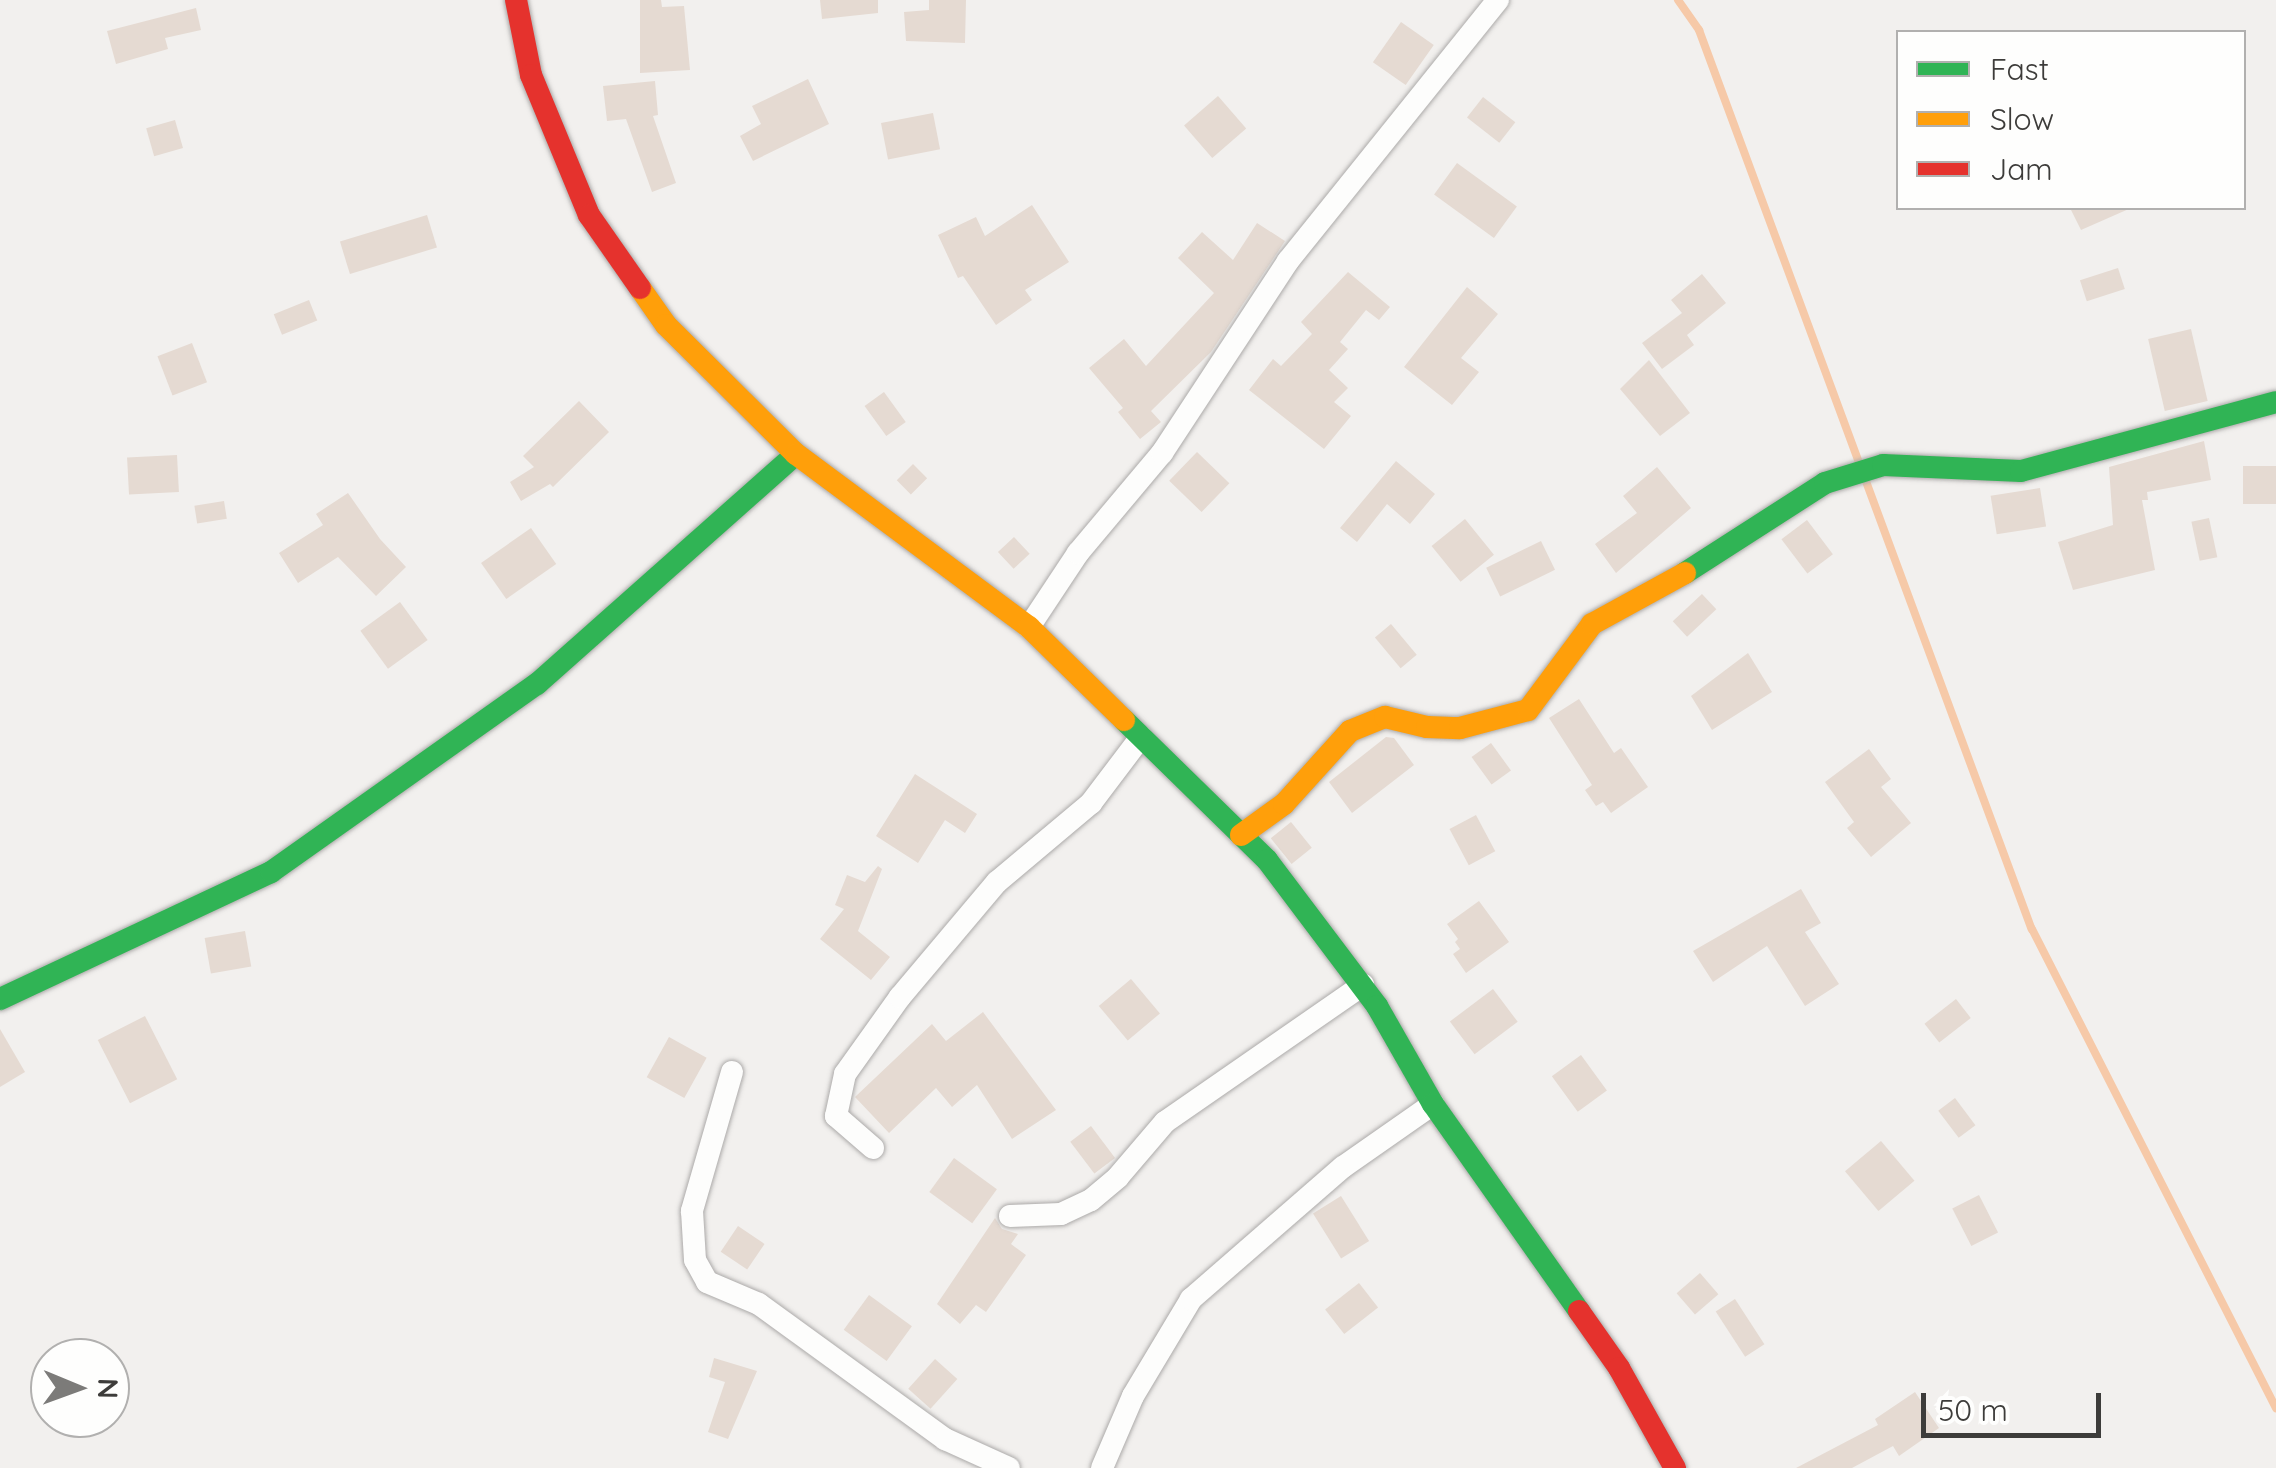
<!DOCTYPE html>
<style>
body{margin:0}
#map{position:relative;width:2276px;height:1468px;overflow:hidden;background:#f2f0ee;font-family:Quicksand,sans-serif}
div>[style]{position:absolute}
.stream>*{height:8px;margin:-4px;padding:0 4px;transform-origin:4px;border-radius:4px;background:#f6c9a8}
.building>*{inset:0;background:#e5dad2;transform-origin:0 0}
.roads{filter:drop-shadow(0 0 2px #acaaa9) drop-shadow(0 0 2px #acaaa9)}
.street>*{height:22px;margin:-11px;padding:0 11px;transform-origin:11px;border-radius:11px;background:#fdfdfc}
.fast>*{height:22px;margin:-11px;padding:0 11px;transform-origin:11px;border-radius:11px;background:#30b455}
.slow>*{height:22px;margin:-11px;padding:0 11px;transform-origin:11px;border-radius:11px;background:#ff9f0a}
.jam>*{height:22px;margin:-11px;padding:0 11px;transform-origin:11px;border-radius:11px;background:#e5322d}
span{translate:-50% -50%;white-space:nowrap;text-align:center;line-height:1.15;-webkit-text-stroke:10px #fefefd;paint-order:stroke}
.legend{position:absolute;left:1896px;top:30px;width:350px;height:180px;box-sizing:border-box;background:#fefefd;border:2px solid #b1b0af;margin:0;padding:12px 18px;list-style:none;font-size:30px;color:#3d3c3a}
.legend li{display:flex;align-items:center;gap:20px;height:50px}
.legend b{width:50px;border:2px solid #b1b0af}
.north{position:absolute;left:30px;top:1338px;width:100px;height:100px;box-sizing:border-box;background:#fefefd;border:2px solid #b1b0af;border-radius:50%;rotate:91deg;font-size:28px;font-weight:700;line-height:40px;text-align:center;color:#3d3c3a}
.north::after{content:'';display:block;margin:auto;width:35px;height:45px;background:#7c7b79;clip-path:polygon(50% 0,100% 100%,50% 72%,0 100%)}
.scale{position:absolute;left:1921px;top:1393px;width:180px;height:45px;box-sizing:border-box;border:5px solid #3d3c3a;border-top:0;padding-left:12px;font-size:30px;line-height:35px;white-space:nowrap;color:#3d3c3a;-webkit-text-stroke:8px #fefefd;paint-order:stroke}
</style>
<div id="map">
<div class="stream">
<div style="left:1678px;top:0;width:37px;rotate:55deg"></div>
<div style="left:1699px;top:30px;width:462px;rotate:69.7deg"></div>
<div style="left:1864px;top:476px;width:483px;rotate:69.7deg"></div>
<div style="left:2032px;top:929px;width:538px;rotate:63.01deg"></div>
</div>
<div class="building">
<div style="clip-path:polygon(640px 0,661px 0,662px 7px,684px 6px,690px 70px,640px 73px)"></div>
<div style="clip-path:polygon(820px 0,878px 0,878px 13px,822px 19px)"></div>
<div style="clip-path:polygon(929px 0,966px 0,965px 43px,906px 41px,904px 12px,929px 10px)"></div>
<div style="clip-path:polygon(196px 8px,201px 30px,165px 38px,168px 49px,116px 64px,107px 31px)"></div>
<div style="left:1401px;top:22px;width:40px;height:49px;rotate:35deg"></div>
<div style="clip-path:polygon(808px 79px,829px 124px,753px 161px,740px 136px,761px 124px,752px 106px)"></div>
<div style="clip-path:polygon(655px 81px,658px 115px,653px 116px,676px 183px,652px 192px,626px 119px,607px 121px,603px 86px)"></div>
<div style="left:1218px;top:96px;width:43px;height:45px;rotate:49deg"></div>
<div style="left:1483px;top:97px;width:41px;height:26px;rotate:38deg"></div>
<div style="left:933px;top:113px;width:37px;height:53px;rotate:79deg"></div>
<div style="left:175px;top:120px;width:29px;height:30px;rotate:74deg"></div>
<div style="left:1457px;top:163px;width:74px;height:39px;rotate:36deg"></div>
<div style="clip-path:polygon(1032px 205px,1069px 262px,1025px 290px,1032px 300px,996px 325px,963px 276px,958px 278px,938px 235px,976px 217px,985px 236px)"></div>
<div style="clip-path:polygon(2070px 208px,2131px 208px,2081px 230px)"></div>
<div style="left:427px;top:215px;width:34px;height:91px;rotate:73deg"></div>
<div style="clip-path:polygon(1257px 223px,1285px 241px,1211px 352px,1151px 411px,1161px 422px,1140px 439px,1118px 412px,1123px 408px,1089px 368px,1124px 339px,1146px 366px,1214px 293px,1178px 258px,1202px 232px,1233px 260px)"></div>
<div style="left:2118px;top:268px;width:22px;height:40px;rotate:72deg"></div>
<div style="clip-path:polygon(1348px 272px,1390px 307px,1379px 320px,1366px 310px,1340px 342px,1348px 349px,1329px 370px,1348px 388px,1334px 402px,1351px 416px,1324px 449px,1249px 390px,1273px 359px,1281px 366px,1312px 334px,1301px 322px)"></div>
<div style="clip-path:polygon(1702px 274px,1726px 303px,1687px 335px,1694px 345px,1662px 369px,1642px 343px,1682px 313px,1671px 300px)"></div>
<div style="clip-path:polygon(1467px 287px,1498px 314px,1461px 358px,1479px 372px,1452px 405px,1404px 367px)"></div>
<div style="left:309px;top:300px;width:22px;height:38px;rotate:68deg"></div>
<div style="left:2191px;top:329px;width:74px;height:44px;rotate:77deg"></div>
<div style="left:192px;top:343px;width:42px;height:37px;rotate:69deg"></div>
<div style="clip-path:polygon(1649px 360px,1690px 413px,1660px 436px,1620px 389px)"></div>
<div style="left:884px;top:392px;width:37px;height:24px;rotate:54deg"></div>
<div style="clip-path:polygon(579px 401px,609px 432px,553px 487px,550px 484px,521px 501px,510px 482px,534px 467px,523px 456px)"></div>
<div style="clip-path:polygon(2204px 441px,2211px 480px,2147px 492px,2148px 500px,2142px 500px,2155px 570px,2073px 590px,2058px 542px,2113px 525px,2109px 467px)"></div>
<div style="left:1197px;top:452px;width:45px;height:40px;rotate:44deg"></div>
<div style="left:177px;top:455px;width:37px;height:50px;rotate:87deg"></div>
<div style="clip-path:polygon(1396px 461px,1435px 494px,1410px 524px,1387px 504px,1357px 542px,1340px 528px)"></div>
<div style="left:913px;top:464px;width:20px;height:23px;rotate:45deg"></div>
<div style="left:2276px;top:466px;width:38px;height:33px;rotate:90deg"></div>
<div style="clip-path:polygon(1657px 467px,1691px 508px,1616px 573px,1595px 544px,1637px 513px,1623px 496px)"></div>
<div style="left:2040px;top:488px;width:39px;height:50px;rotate:81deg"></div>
<div style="clip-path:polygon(348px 493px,380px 539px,406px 567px,376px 596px,338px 557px,298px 583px,279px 553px,323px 525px,316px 514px)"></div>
<div style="left:224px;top:501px;width:18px;height:30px;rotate:81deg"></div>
<div style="left:2209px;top:518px;width:40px;height:18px;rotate:78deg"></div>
<div style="left:1465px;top:519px;width:46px;height:43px;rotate:51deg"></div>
<div style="left:1807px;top:520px;width:43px;height:32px;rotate:53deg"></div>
<div style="left:531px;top:528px;width:44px;height:61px;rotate:55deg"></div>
<div style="left:1014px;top:537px;width:23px;height:22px;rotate:47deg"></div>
<div style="left:1541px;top:541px;width:32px;height:61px;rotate:64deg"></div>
<div style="left:1702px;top:594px;width:21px;height:40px;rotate:47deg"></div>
<div style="left:400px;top:602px;width:47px;height:49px;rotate:54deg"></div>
<div style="left:1391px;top:624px;width:40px;height:21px;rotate:50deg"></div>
<div style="clip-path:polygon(1748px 653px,1772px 692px,1712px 730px,1691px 696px)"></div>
<div style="clip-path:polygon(1579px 699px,1614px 753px,1621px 748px,1648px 787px,1611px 813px,1603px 802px,1596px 806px,1585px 790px,1592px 785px,1549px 718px)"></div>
<div style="clip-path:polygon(1386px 737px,1394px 738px,1414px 765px,1352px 813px,1329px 782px)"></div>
<div style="left:1491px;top:743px;width:34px;height:24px;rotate:54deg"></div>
<div style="clip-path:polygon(1869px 749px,1891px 779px,1881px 787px,1911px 823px,1871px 857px,1847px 828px,1854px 822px,1825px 782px)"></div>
<div style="clip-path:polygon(915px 774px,977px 814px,965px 833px,945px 820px,918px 863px,876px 836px)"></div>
<div style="left:1476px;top:815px;width:41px;height:30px;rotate:62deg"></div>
<div style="left:1291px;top:822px;width:33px;height:26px;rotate:51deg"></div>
<div style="clip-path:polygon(878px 866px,882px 869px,858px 931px,890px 957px,871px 980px,820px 939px,844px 909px,835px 905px,847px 875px,865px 882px)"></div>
<div style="clip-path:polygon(1801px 889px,1821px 923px,1805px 932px,1839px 984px,1805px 1006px,1767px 946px,1713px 982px,1693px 951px)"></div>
<div style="clip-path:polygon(1479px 901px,1509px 942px,1466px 973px,1453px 954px,1460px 949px,1455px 942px,1458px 939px,1447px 924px)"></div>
<div style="left:245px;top:931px;width:36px;height:41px;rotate:80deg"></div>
<div style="left:1131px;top:979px;width:45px;height:42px;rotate:50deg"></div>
<div style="left:1493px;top:989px;width:41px;height:54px;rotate:53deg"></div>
<div style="left:1956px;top:999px;width:24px;height:40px;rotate:52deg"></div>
<div style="clip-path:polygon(983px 1012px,1056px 1110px,1012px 1139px,977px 1085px,952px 1107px,936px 1088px,889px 1133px,855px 1097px,932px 1024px,946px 1041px)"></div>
<div style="left:145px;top:1016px;width:71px;height:53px;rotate:63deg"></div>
<div style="clip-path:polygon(0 1029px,25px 1072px,0 1087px)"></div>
<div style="left:669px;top:1037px;width:43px;height:46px;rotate:29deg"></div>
<div style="left:1581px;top:1055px;width:44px;height:36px;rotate:54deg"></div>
<div style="left:1955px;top:1098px;width:34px;height:21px;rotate:53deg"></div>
<div style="left:1091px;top:1126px;width:40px;height:26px;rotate:53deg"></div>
<div style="left:1881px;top:1141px;width:52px;height:47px;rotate:50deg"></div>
<div style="left:954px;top:1158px;width:53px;height:42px;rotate:36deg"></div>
<div style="left:1979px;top:1195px;width:42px;height:30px;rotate:63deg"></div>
<div style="left:1341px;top:1196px;width:53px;height:33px;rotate:58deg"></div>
<div style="clip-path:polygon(995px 1218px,1002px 1229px,1018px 1234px,1011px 1244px,1026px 1255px,986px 1312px,976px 1305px,960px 1324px,937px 1304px)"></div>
<div style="left:738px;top:1226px;width:32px;height:31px;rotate:34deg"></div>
<div style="left:1700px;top:1273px;width:28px;height:31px;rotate:49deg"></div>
<div style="left:1359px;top:1283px;width:31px;height:43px;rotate:52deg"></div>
<div style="left:869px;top:1295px;width:53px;height:43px;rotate:36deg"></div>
<div style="left:1735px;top:1299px;width:54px;height:23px;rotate:57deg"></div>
<div style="clip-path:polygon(714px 1358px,757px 1371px,728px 1439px,708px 1432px,725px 1382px,709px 1377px)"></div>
<div style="left:935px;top:1359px;width:30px;height:40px;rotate:42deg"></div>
<div style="clip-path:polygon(1915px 1392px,1939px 1428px,1899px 1456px,1893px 1446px,1852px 1468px,1796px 1468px,1878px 1425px,1875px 1419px)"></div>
</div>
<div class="roads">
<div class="street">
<div style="left:1029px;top:627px;width:89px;rotate:-56.5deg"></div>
<div style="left:1078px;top:553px;width:131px;rotate:-50deg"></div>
<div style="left:1162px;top:453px;width:230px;rotate:-56.7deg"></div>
<div style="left:1288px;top:261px;width:335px;rotate:-51.2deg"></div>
<div style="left:732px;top:1072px;width:145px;rotate:106.1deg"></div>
<div style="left:692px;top:1211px;width:49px;rotate:86.5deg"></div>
<div style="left:695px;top:1260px;width:25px;rotate:61deg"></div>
<div style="left:707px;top:1282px;width:56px;rotate:22.9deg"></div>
<div style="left:759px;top:1304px;width:230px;rotate:36deg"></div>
<div style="left:945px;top:1439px;width:70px;rotate:24.4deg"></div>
<div style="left:873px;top:1148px;width:49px;rotate:-139.1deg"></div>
<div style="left:836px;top:1116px;width:43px;rotate:-77.9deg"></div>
<div style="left:845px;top:1074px;width:95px;rotate:-54.5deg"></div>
<div style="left:900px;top:997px;width:150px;rotate:-49.9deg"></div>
<div style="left:997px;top:882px;width:123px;rotate:-40deg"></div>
<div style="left:1091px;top:803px;width:83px;rotate:-52.9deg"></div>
<div style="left:1010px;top:1216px;width:51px;rotate:-2.2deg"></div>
<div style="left:1061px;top:1214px;width:33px;rotate:-25deg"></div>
<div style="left:1091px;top:1200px;width:35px;rotate:-40deg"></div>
<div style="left:1118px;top:1177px;width:72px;rotate:-49.5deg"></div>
<div style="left:1165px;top:1122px;width:241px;rotate:-34.7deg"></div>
<div style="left:1102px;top:1468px;width:78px;rotate:-66.7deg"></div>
<div style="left:1133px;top:1396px;width:113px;rotate:-59.1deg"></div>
<div style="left:1191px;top:1299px;width:201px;rotate:-41deg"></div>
<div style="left:1343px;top:1167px;width:110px;rotate:-35deg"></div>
</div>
<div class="fast">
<div style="left:1685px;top:573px;width:166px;rotate:-32.7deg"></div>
<div style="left:1825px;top:483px;width:61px;rotate:-17.2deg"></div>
<div style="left:1883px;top:465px;width:138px;rotate:2.5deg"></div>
<div style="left:2021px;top:471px;width:264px;rotate:-15.1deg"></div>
<div style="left:1124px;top:720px;width:200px;rotate:44.4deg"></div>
<div style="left:1267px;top:860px;width:183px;rotate:53deg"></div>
<div style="left:1377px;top:1006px;width:113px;rotate:60.3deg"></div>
<div style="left:1433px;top:1104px;width:253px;rotate:54.8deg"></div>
<div style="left:0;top:999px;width:299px;rotate:-25.1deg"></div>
<div style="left:271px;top:872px;width:326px;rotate:-35.3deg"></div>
<div style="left:537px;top:684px;width:346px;rotate:-41.6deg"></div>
</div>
<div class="slow">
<div style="left:640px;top:288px;width:45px;rotate:54.9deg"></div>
<div style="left:666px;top:325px;width:183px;rotate:44.8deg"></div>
<div style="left:796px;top:454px;width:290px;rotate:36.6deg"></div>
<div style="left:1029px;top:627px;width:133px;rotate:44.4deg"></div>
<div style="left:1241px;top:835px;width:53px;rotate:-35.8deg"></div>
<div style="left:1284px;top:804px;width:98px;rotate:-47.9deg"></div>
<div style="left:1350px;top:731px;width:38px;rotate:-22deg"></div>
<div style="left:1385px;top:717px;width:43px;rotate:13.4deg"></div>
<div style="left:1427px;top:727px;width:33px;rotate:2deg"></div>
<div style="left:1460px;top:728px;width:70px;rotate:-14.8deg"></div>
<div style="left:1528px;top:710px;width:107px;rotate:-53.3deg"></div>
<div style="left:1592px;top:624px;width:106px;rotate:-28.7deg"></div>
</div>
<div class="jam">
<div style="left:516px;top:0;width:76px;rotate:78.7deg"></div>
<div style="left:531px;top:75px;width:152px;rotate:67.5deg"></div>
<div style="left:589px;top:215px;width:89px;rotate:55.1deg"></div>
<div style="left:1579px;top:1311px;width:70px;rotate:54.9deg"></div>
<div style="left:1619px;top:1368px;width:115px;rotate:60.8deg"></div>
</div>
</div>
<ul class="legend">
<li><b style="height:12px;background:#30b455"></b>Fast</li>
<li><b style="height:12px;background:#ff9f0a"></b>Slow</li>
<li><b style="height:12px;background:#e5322d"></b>Jam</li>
</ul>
<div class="north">N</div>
<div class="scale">50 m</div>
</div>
